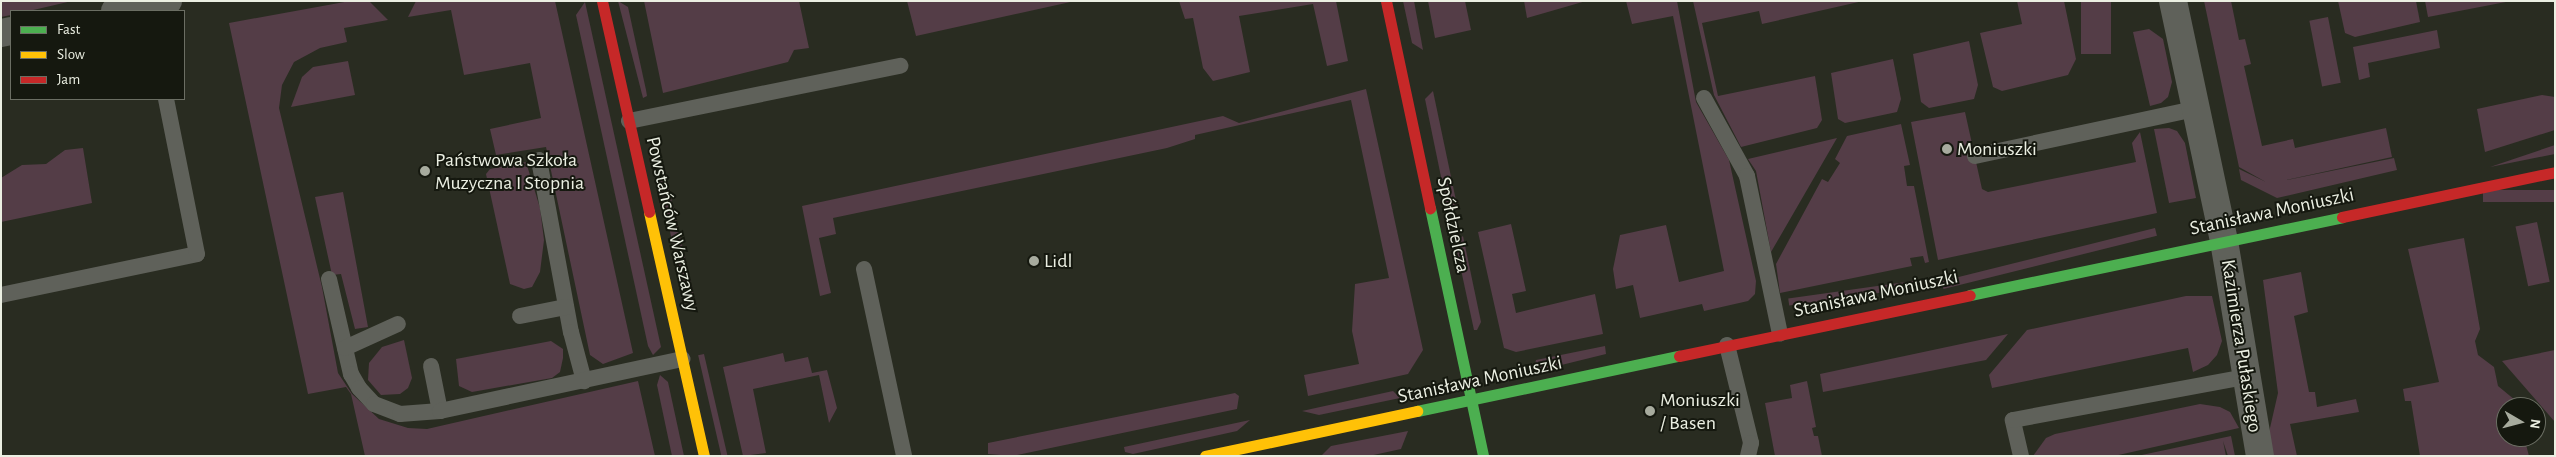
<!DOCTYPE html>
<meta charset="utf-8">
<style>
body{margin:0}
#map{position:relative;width:2556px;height:457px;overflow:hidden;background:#292c21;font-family:"Alegreya Sans",sans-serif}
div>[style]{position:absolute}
.green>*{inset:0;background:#543d47;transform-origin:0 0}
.lane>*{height:16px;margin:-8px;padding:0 8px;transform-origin:8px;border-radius:8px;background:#5f615a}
.street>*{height:28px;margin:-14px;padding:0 14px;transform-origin:14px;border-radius:14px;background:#5f615a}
.fast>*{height:11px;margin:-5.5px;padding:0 5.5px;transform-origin:5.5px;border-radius:5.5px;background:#4caf50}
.slow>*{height:11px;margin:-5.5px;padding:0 5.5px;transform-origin:5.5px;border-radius:5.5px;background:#ffc107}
.jam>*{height:11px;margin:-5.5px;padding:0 5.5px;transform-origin:5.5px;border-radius:5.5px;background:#c62828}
.dots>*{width:14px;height:14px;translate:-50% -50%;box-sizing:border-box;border:2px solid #15180f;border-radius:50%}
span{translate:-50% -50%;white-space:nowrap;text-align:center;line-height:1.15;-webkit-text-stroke:4px #15180f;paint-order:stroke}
.poi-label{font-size:20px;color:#ebefe2}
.left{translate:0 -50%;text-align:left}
.street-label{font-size:20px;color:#ebefe2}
.frame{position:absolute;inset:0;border:2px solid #ebefe2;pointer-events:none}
.legend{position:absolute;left:10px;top:10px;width:175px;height:90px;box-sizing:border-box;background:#15180f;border:1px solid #6b6e63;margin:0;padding:6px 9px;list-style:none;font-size:15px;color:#ebefe2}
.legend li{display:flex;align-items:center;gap:10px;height:25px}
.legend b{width:25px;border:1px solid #6b6e63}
.north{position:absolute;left:2496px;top:397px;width:50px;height:50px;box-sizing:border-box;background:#15180f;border:1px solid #6b6e63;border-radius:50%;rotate:98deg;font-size:14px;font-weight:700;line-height:20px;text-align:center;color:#ebefe2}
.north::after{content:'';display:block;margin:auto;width:18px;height:22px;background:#a7ab9e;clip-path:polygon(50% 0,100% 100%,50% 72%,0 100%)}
</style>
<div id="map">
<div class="green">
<div style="clip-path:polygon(1px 1px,72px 1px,29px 11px,11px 11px,11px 15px,1px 17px)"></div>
<div style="clip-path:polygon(350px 1px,369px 1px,388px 20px,344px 28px,347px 42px,320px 48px,294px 62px,282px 85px,279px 108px,322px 287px,338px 373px,352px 394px,379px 419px,408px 428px,427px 429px,638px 381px,655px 456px,365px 456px,351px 394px,346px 387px,308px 394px,229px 23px)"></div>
<div style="clip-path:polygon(416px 1px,555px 1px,633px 353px,603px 364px,590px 355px,546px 147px,496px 155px,490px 129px,541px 118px,530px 63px,464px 75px,451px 10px,408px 17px)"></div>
<div style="clip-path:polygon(618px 1px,628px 7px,646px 90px,647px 96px,643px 98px)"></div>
<div style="clip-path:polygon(644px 1px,799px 1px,809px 48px,794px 50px,788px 62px,663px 93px)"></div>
<div style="clip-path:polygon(907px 1px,1075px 1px,916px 36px)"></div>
<div style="clip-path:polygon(1179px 1px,1336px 1px,1348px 61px,1327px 66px,1313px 4px,1239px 16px,1250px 72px,1213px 81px,1203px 68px,1193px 18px,1185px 19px)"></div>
<div style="clip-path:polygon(1403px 1px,1414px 1px,1423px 50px,1412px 43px)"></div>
<div style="clip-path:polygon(1428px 1px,1465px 1px,1471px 30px,1435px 38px)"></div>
<div style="clip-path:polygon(1524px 1px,1586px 1px,1527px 18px)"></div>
<div style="clip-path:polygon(1626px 1px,1677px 1px,1696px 102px,1729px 160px,1756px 281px,1755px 294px,1748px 301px,1704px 311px,1702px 304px,1640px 318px,1633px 285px,1616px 289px,1613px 269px,1620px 235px,1666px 225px,1679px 282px,1724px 271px,1673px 16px,1632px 24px)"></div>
<div style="clip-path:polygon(1693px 1px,1863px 1px,1762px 24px,1759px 11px,1702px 23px,1718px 96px,1815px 76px,1822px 120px,1817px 128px,1741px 147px,1714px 95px)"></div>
<div style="clip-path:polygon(2017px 1px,2064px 1px,2076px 59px,2068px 75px,2002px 91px,1993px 87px,1980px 33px,2022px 24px)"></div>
<div style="left:2081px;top:1px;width:30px;height:53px"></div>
<div style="clip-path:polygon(2204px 1px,2231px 1px,2239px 40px,2245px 39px,2251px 64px,2244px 66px,2262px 146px,2293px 139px,2295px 148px,2386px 128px,2392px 157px,2268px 184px,2394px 158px,2397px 170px,2277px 198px,2241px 180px,2239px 169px,2266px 182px,2239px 167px)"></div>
<div style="clip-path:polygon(2338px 1px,2416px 1px,2420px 22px,2355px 37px,2345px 33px)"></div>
<div style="clip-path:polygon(2425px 1px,2511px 1px,2428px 17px)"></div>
<div style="clip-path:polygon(585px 2px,661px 347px,653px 355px,648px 346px,576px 15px)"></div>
<div style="left:2328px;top:17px;width:67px;height:19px;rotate:79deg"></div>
<div style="clip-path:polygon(2149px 29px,2163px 39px,2172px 82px,2168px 97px,2161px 103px,2150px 106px,2133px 32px)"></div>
<div style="clip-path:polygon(2437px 30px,2440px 48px,2368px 63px,2370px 77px,2359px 80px,2353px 47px)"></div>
<div style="clip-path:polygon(1969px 41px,1978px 85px,1974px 99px,1929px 108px,1921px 102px,1913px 54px)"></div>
<div style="clip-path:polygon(1893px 59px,1901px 99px,1897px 112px,1845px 123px,1838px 119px,1831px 73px)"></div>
<div style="clip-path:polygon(348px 61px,355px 95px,291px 107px,302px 77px,313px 67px)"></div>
<div style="clip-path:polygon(1366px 89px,1423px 350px,1408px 374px,1308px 396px,1304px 375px,1359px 364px,1352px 331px,1355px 284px,1389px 278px,1351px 100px,1195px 135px,1195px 139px,1167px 148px,833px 218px,836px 234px,819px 238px,831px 293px,820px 296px,802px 206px,1223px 116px,1239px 123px)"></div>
<div style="clip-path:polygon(1433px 91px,1458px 210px,1447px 206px,1425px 99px)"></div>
<div style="clip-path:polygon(2542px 95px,2555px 97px,2555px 130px,2485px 152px,2477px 109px)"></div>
<div style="clip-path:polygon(1965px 112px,1982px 189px,1988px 192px,2136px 162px,2132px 143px,2140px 132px,2157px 213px,1938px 260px,1911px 122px)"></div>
<div style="clip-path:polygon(1901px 124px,1910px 165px,1904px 166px,1907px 186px,1914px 186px,1929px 262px,1925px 263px,1923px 256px,1910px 258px,1912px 266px,1780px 293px,1776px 264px,1822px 179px,1828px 182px,1840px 163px,1835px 159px,1847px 136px)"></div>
<div style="clip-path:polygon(2169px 128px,2177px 131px,2185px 143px,2196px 198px,2169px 203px,2154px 129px)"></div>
<div style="clip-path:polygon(1837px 138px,1771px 252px,1756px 171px,1748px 159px)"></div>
<div style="clip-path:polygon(2555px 145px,2555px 154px,2490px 167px)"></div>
<div style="clip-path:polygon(83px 148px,92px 203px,1px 222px,1px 178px,22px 165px,46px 164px,65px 150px)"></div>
<div style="clip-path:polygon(526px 162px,540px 208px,544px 240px,540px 272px,532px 287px,524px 289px,510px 284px,486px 174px,490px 169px)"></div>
<div style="clip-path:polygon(663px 177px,667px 181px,694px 296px,692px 303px,686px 303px,658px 178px)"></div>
<div style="left:2555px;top:190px;width:12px;height:72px;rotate:90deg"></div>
<div style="clip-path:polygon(343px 192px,368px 327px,355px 329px,341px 274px,332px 275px,315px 197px)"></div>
<div style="left:2537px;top:222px;width:61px;height:22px;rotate:78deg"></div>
<div style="clip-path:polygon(1511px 224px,1526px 291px,1512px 294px,1516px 313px,1595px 294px,1603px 334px,1516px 352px,1504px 348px,1478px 232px)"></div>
<div style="left:2155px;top:228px;width:8px;height:220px;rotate:76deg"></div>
<div style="clip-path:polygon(1463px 236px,1481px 322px,1477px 330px,1474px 330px,1455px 242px)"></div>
<div style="clip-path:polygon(2464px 238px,2480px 329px,2475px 341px,2478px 355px,2494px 367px,2498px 386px,2515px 400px,2516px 407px,2506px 407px,2506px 437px,2524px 437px,2529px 456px,2420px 456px,2411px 401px,2405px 401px,2403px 389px,2439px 382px,2408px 249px)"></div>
<div style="clip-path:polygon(2301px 272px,2308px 312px,2294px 316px,2309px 392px,2315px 392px,2317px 407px,2356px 399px,2359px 412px,2290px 424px,2297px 456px,2270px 456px,2267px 441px,2278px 393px,2263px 280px)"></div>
<div style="left:1913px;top:281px;width:7px;height:126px;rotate:82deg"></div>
<div style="clip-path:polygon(2186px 296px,2212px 296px,2222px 341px,2217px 355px,2208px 365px,2193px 372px,2188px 348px,1992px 388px,1989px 375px,2027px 330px)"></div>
<div style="clip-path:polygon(2008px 334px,1986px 360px,1823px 392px,1820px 374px)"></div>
<div style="clip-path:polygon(404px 340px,412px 378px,408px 388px,400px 394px,381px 395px,368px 380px,369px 363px,382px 347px)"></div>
<div style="clip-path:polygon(551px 341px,563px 349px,563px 358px,560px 372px,552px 378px,472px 392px,459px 386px,456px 359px)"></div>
<div style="clip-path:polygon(1605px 346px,1606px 354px,1533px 372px,1536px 360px)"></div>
<div style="clip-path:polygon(2555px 350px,2555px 422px,2502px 361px)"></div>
<div style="clip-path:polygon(783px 353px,785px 362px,808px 357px,812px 373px,827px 370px,837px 408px,829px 423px,819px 375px,753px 389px,766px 453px,743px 456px,723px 367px)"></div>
<div style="left:704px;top:354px;width:105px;height:6px;rotate:77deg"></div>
<div style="clip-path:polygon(660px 375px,668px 382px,684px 456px,672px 456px,657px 385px)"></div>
<div style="clip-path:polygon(1807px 381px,1816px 427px,1812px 428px,1814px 436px,1818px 436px,1822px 456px,1775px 456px,1765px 403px,1792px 398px,1790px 385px)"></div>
<div style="clip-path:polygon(1393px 391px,1400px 398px,1319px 415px,1302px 411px)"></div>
<div style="clip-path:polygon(1235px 393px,1239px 396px,1237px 409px,1012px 456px,988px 454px,988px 443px)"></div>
<div style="clip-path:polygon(2200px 404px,2220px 407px,2230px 412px,2239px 428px,2114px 456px,2033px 456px,2046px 438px,2055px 434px)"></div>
<div style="clip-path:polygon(1250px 420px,1237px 431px,1133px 454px,1125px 452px,1124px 447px)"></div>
<div style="clip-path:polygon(1408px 431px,1401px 449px,1369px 456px,1321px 456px,1331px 446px)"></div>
<div style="clip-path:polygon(2231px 436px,2235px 456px,2228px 456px,2223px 441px,2226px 456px,2137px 456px)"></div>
</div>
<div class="lane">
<div style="left:1704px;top:98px;width:89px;rotate:61.1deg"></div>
<div style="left:1747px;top:176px;width:161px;rotate:78.2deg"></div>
<div style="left:629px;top:121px;width:277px;rotate:-11.5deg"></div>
<div style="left:1975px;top:156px;width:225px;rotate:-12.1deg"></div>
<div style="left:539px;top:160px;width:175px;rotate:79.5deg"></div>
<div style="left:571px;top:332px;width:51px;rotate:75.1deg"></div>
<div style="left:864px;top:269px;width:191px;rotate:77.9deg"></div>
<div style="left:329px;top:279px;width:98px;rotate:77deg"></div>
<div style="left:351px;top:374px;width:16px;rotate:60deg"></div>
<div style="left:359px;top:388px;width:22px;rotate:47deg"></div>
<div style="left:374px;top:404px;width:28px;rotate:21deg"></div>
<div style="left:400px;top:414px;width:40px;rotate:-4.3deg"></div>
<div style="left:1px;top:295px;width:200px;rotate:-11.8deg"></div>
<div style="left:197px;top:254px;width:158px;rotate:-101.3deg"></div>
<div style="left:520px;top:316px;width:47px;rotate:-11.1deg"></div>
<div style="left:1727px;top:345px;width:101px;rotate:76.2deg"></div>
<div style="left:1751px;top:443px;width:13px;rotate:103deg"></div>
<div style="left:345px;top:348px;width:58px;rotate:-24.4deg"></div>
<div style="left:431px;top:366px;width:46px;rotate:78.7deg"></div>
<div style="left:440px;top:411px;width:248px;rotate:-12.1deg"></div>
<div style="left:2021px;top:456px;width:37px;rotate:-103deg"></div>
<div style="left:2013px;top:420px;width:236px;rotate:-10.5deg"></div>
</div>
<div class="street">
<div style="left:2173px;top:1px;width:245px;rotate:78deg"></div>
<div style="left:2224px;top:241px;width:218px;rotate:80.5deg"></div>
<div style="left:115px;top:11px;width:54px;rotate:-10.7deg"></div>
<div style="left:1px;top:33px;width:10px;rotate:-11deg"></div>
</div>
<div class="fast">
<div style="left:1430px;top:208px;width:254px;rotate:77.9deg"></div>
<div style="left:1970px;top:295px;width:380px;rotate:-11.8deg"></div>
<div style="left:1417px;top:411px;width:268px;rotate:-11.9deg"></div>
</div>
<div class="slow">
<div style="left:649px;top:212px;width:250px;rotate:77.3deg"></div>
<div style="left:1205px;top:456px;width:217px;rotate:-12deg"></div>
</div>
<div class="jam">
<div style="left:602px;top:1px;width:216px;rotate:77.4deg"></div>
<div style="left:1386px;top:1px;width:212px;rotate:78deg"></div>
<div style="left:2342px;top:217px;width:218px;rotate:-11.9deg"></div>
<div style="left:1679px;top:356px;width:297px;rotate:-11.8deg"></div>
</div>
<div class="dots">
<div style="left:1947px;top:149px;background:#a7ab9e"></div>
<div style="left:425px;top:171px;background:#a7ab9e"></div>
<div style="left:1034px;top:261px;background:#a7ab9e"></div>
<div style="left:1650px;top:411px;background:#a7ab9e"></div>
</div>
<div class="poi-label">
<span class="left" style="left:1957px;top:149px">Moniuszki</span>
<span class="left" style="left:435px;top:172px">Państwowa Szkoła<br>Muzyczna I Stopnia</span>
<span class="left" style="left:1044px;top:261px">Lidl</span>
<span class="left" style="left:1660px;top:412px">Moniuszki<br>/ Basen</span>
</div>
<div class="street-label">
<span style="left:2272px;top:212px;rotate:-12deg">Stanisława Moniuszki</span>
<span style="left:672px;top:224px;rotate:77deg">Powstańców Warszawy</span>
<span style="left:1453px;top:225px;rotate:78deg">Spółdzielcza</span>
<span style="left:1876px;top:294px;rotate:-12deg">Stanisława Moniuszki</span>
<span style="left:2241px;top:346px;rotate:81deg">Kazimierza Pułaskiego</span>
<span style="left:1480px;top:380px;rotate:-12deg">Stanisława Moniuszki</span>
</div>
<div class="frame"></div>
<ul class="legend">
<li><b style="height:6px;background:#4caf50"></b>Fast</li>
<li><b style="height:6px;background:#ffc107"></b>Slow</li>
<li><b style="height:6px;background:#c62828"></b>Jam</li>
</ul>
<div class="north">N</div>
</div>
